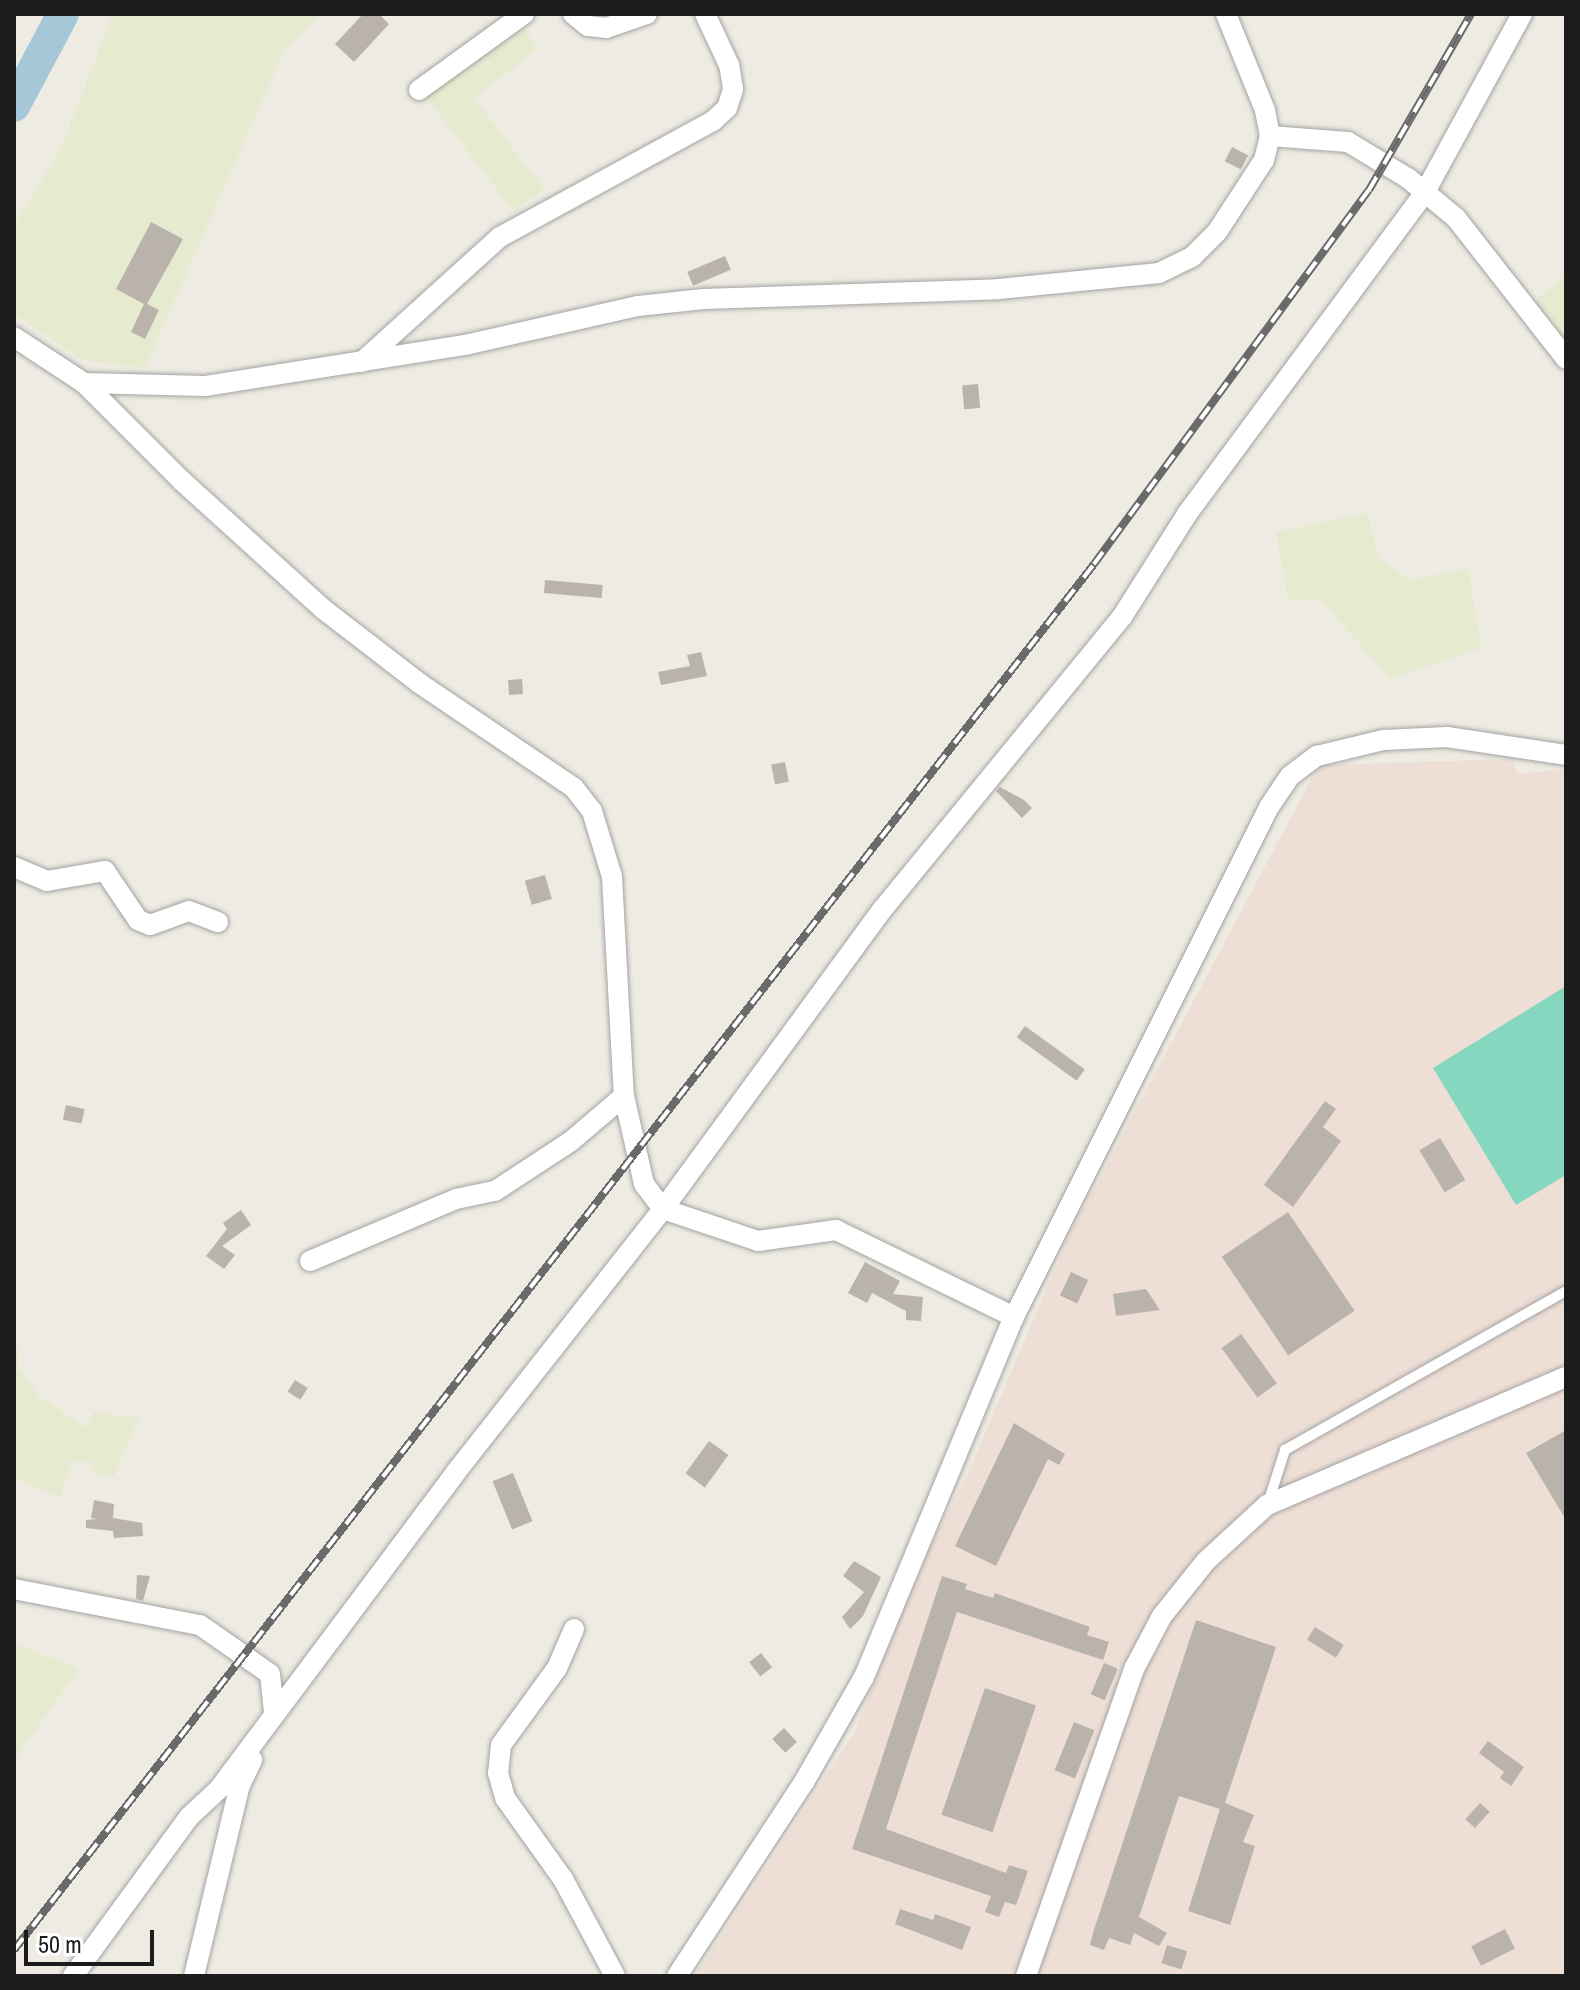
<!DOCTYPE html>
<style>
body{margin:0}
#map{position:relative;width:1580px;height:1990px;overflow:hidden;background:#edebe2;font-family:"Archivo Narrow",sans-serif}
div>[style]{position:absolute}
.military>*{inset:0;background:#eedfd6}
.farmland>*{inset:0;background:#e6ebcf}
.pitch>*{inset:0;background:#85d7c0}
.river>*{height:32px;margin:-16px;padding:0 16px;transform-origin:16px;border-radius:16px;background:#a5c7d8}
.building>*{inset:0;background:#b9b3ac;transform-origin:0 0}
.roads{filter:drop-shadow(0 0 2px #a3a3a3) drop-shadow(0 0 2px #a3a3a3)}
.service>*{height:10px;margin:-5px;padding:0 5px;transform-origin:5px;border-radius:5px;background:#fff}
.minor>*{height:20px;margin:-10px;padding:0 10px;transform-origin:10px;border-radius:10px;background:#fff}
.rail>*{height:8px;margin-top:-4px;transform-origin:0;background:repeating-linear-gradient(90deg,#fff 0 15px,#6a6a6a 0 30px);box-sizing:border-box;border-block:2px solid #6a6a6a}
span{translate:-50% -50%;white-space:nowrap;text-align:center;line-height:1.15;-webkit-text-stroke:8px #fff;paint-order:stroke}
.frame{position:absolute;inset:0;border:16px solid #1c1c1c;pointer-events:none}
.scale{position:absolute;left:24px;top:1930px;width:130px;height:36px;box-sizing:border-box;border:4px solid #1c1c1c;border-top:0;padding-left:10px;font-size:24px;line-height:28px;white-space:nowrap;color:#1c1c1c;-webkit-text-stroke:6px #fff;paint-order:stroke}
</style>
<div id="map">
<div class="military">
<div style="clip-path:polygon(1514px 759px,1517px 774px,1566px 769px,1566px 1976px,695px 1976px,855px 1731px,920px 1566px,971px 1467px,1069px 1235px,1319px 765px)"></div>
</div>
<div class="farmland">
<div style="clip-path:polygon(113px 14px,320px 14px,284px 51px,145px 368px,83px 360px,14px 314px,14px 227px,62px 145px)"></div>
<div style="clip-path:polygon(520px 24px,538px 48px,474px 98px,544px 189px,514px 212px,426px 97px)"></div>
<div style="clip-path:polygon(1566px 274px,1566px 340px,1535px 302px)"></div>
<div style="clip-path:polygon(1367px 513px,1380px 560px,1411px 580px,1468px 568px,1481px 648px,1391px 679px,1319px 599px,1288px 601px,1276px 532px)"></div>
<div style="clip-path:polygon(14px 1345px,19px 1347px,19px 1368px,39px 1396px,87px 1428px,94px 1412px,139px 1418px,114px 1476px,93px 1474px,92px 1462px,73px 1461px,60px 1498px,14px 1477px)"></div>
<div style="clip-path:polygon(14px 1644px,79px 1668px,14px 1761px)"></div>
</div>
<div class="pitch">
<div style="clip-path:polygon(1566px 986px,1566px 1175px,1516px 1205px,1433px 1068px)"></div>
</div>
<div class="river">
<div style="left:14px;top:106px;width:104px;rotate:-62deg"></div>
</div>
<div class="building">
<div style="clip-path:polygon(363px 14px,379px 14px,389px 24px,354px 62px,335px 44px)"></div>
<div style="left:1232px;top:147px;width:18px;height:16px;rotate:27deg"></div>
<div style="clip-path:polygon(151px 222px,183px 239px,147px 304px,159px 310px,145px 339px,131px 332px,144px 304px,116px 289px)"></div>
<div style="left:725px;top:256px;width:15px;height:41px;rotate:67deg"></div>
<div style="left:978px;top:384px;width:24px;height:16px;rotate:85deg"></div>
<div style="left:545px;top:580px;width:58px;height:13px;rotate:5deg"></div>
<div style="clip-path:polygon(701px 652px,707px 676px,661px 685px,658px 672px,690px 666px,687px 655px)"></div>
<div style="left:522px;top:679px;width:15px;height:14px;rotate:86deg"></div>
<div style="left:785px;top:762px;width:20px;height:14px;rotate:79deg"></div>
<div style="clip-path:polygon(1000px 787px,1024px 800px,1032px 808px,1022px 818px,996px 791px)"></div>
<div style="left:545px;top:875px;width:25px;height:21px;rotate:74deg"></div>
<div style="left:1025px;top:1026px;width:74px;height:14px;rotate:36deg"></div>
<div style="clip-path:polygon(1325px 1101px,1336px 1109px,1323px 1127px,1341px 1141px,1293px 1207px,1264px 1185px)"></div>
<div style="left:66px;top:1105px;width:19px;height:15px;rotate:12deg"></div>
<div style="left:1440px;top:1138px;width:49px;height:24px;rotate:59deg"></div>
<div style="clip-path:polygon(241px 1210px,251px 1225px,222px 1246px,235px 1255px,224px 1269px,206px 1256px,227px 1229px,223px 1223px)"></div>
<div style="left:1288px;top:1212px;width:119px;height:80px;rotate:56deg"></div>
<div style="clip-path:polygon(865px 1262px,900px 1281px,893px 1294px,923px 1297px,921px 1321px,906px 1320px,906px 1311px,872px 1293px,867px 1303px,848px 1293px)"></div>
<div style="left:1071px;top:1272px;width:19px;height:26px;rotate:25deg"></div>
<div style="clip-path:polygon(1146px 1289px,1160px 1310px,1116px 1316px,1113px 1294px)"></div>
<div style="left:1241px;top:1334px;width:61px;height:24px;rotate:54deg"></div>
<div style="left:295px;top:1380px;width:15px;height:14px;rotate:32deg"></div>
<div style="clip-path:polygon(1014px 1423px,1065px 1454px,1059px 1465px,1048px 1459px,996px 1566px,955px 1546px)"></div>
<div style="clip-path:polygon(1566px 1430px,1566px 1520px,1526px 1453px)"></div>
<div style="left:709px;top:1441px;width:24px;height:40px;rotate:36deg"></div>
<div style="left:513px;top:1473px;width:52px;height:22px;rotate:68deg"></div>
<div style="clip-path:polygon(94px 1500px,114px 1504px,113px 1518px,142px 1523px,143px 1536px,114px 1538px,113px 1531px,86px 1528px,86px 1520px,97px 1519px,91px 1518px)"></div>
<div style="clip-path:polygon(854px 1561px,881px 1577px,863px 1616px,850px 1629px,842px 1617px,864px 1592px,843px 1576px)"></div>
<div style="clip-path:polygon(137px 1575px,150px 1576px,143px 1601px,136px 1599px)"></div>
<div style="clip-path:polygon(942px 1576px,967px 1584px,965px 1589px,993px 1598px,995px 1593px,1090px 1627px,1087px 1635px,1109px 1642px,1103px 1660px,957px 1612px,886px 1829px,1006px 1873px,1009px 1865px,1028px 1871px,1016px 1905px,1005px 1902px,999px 1917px,985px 1912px,991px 1896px,852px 1849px)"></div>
<div style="clip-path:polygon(1196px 1620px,1276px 1647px,1225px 1803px,1254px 1815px,1243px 1842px,1255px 1846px,1230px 1925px,1188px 1911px,1220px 1809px,1179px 1796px,1139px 1917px,1167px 1933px,1159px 1946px,1134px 1933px,1130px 1945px,1109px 1938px,1104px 1950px,1090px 1945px,1093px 1933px)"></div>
<div style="left:1315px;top:1627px;width:34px;height:15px;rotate:32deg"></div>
<div style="left:761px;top:1653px;width:18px;height:15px;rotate:52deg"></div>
<div style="left:1104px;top:1663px;width:15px;height:34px;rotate:23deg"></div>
<div style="left:985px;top:1688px;width:54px;height:134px;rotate:19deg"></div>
<div style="left:1074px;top:1722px;width:22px;height:52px;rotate:22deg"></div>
<div style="left:784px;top:1728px;width:19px;height:16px;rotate:47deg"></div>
<div style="clip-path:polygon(1488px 1741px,1524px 1767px,1511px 1786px,1500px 1778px,1504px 1772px,1479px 1753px)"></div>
<div style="left:1480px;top:1803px;width:13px;height:22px;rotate:42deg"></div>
<div style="clip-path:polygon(900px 1909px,933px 1920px,935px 1914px,971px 1927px,962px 1950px,895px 1924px)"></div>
<div style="left:1505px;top:1929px;width:22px;height:38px;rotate:63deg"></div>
<div style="left:1167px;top:1945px;width:21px;height:19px;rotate:17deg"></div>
</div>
<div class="roads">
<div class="service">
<div style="left:1268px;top:1503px;width:56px;rotate:-72.2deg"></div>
<div style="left:1285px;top:1450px;width:323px;rotate:-29.5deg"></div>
</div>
<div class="minor">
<div style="left:573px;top:14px;width:19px;rotate:39deg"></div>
<div style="left:588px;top:26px;width:18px;rotate:6deg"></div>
<div style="left:606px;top:28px;width:43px;rotate:-18.9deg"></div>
<div style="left:419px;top:90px;width:130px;rotate:-35.9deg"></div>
<div style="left:1270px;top:136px;width:78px;rotate:4.4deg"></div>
<div style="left:1348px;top:142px;width:71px;rotate:31.2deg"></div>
<div style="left:1409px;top:179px;width:61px;rotate:39.7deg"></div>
<div style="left:1456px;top:218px;width:179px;rotate:52deg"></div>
<div style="left:14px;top:337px;width:84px;rotate:33.3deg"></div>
<div style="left:84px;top:383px;width:139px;rotate:45deg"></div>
<div style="left:182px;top:481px;width:190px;rotate:42.2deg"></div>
<div style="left:323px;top:609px;width:121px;rotate:37.6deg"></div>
<div style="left:419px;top:683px;width:187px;rotate:34.1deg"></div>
<div style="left:574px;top:788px;width:29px;rotate:52deg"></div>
<div style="left:592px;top:811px;width:69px;rotate:73.1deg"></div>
<div style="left:612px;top:877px;width:219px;rotate:86.9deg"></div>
<div style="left:624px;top:1096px;width:90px;rotate:77.2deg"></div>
<div style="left:644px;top:1184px;width:31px;rotate:53deg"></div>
<div style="left:663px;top:1209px;width:100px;rotate:18.6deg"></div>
<div style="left:758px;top:1241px;width:79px;rotate:-8deg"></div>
<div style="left:836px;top:1230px;width:198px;rotate:26deg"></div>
<div style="left:362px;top:362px;width:186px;rotate:-42.2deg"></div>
<div style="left:500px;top:237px;width:243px;rotate:-28.6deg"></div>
<div style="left:713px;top:121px;width:19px;rotate:-43deg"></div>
<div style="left:727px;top:108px;width:20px;rotate:-72deg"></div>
<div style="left:733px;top:89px;width:24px;rotate:-99deg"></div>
<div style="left:729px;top:65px;width:56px;rotate:-115.2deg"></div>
<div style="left:84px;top:383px;width:121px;rotate:1.4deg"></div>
<div style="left:205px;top:386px;width:263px;rotate:-9deg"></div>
<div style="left:465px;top:345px;width:177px;rotate:-12.7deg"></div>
<div style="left:638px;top:306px;width:66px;rotate:-6.1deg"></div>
<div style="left:704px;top:299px;width:295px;rotate:-1.9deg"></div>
<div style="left:999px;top:289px;width:161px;rotate:-5.7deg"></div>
<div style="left:1159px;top:273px;width:37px;rotate:-26deg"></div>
<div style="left:1192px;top:257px;width:35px;rotate:-45deg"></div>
<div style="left:1217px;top:232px;width:86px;rotate:-56.9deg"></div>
<div style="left:1264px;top:160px;width:25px;rotate:-76deg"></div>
<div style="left:1270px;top:136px;width:26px;rotate:-101deg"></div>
<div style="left:1265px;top:110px;width:104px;rotate:-112.1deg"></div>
<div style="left:14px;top:867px;width:36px;rotate:23deg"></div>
<div style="left:47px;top:881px;width:59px;rotate:-9.8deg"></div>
<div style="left:105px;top:871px;width:59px;rotate:56deg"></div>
<div style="left:138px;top:920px;width:13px;rotate:23deg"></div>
<div style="left:150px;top:925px;width:41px;rotate:-19.7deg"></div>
<div style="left:189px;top:911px;width:31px;rotate:21deg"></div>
<div style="left:310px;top:1261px;width:159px;rotate:-23deg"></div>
<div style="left:456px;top:1199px;width:40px;rotate:-12deg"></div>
<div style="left:495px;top:1191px;width:90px;rotate:-33.2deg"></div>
<div style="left:570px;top:1142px;width:71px;rotate:-40.4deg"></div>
<div style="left:14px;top:1589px;width:189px;rotate:11deg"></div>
<div style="left:200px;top:1625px;width:85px;rotate:35deg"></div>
<div style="left:270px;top:1674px;width:39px;rotate:84deg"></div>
<div style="left:574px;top:1629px;width:43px;rotate:113.6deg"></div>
<div style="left:557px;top:1668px;width:95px;rotate:126deg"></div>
<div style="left:501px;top:1745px;width:28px;rotate:96deg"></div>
<div style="left:498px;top:1773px;width:26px;rotate:74deg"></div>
<div style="left:505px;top:1798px;width:100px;rotate:54.4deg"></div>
<div style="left:563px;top:1879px;width:110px;rotate:61.8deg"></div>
<div style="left:73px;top:1976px;width:197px;rotate:-53.9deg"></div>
<div style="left:189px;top:1817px;width:41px;rotate:-43deg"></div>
<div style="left:219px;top:1789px;width:396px;rotate:-53.2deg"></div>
<div style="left:456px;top:1472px;width:335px;rotate:-51.8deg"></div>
<div style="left:663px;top:1209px;width:371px;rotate:-53.8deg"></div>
<div style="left:882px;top:910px;width:379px;rotate:-50.7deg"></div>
<div style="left:1122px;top:617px;width:122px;rotate:-57.7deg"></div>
<div style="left:1187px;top:514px;width:400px;rotate:-53.5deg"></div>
<div style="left:1425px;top:192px;width:203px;rotate:-61.4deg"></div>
<div style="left:194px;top:1976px;width:196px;rotate:-76.5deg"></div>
<div style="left:240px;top:1785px;width:28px;rotate:-64deg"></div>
<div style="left:677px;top:1976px;width:232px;rotate:-56.8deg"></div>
<div style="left:804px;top:1782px;width:121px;rotate:-60.3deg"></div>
<div style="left:864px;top:1677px;width:390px;rotate:-67.4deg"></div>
<div style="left:1014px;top:1317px;width:570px;rotate:-63.43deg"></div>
<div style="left:1269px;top:807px;width:37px;rotate:-56deg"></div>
<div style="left:1290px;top:776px;width:34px;rotate:-37deg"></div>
<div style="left:1317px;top:756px;width:68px;rotate:-13.6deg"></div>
<div style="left:1383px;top:740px;width:64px;rotate:-2.7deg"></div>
<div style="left:1447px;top:737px;width:120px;rotate:8.6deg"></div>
<div style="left:1026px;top:1976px;width:325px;rotate:-70.6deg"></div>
<div style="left:1134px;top:1669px;width:60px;rotate:-62.2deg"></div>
<div style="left:1162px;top:1616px;width:70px;rotate:-51.3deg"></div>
<div style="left:1206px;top:1561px;width:83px;rotate:-42.6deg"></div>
<div style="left:1267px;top:1505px;width:325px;rotate:-23.2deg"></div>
</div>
</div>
<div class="rail">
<div style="left:14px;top:1950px;width:1757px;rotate:-52.07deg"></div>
<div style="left:1094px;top:564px;width:464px;rotate:-53.7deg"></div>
<div style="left:1369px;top:190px;width:203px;rotate:-59.9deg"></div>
</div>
<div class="frame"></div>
<div class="scale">50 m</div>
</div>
